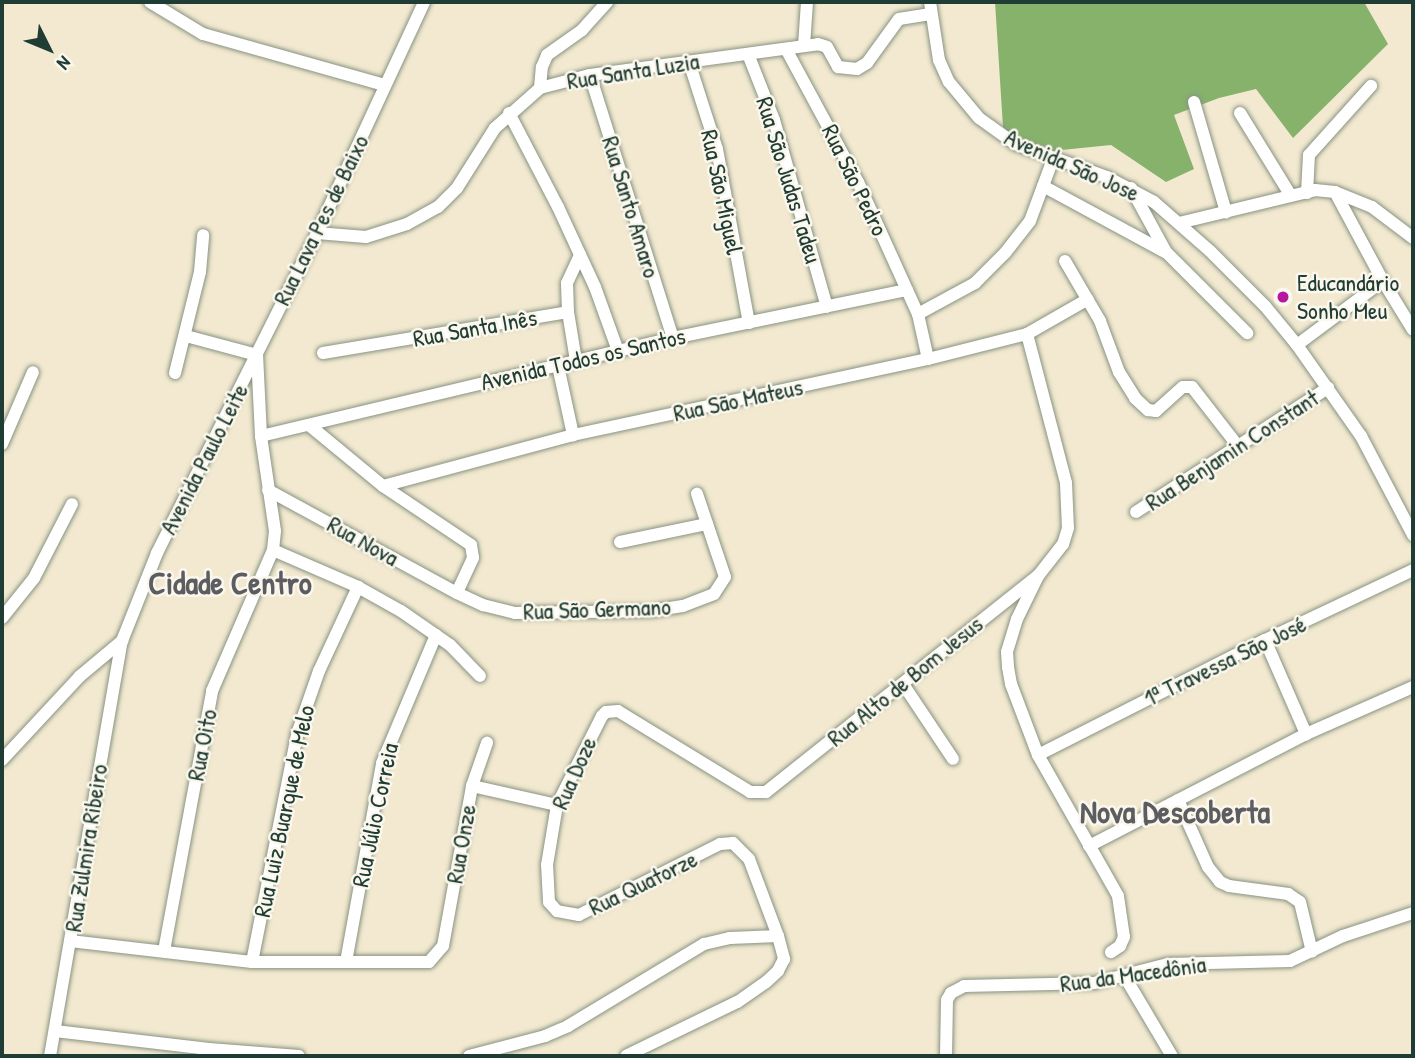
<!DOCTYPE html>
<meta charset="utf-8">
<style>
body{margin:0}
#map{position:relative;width:1415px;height:1058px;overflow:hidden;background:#f2e9d0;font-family:"Patrick Hand",sans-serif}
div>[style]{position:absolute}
.forest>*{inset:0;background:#86b26c}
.roads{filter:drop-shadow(0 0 2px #889382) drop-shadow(0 0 2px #889382)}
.minor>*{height:12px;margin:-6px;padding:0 6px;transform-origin:6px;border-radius:6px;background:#fff}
.dots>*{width:19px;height:19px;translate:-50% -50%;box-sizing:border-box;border:4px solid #fbf7ec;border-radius:50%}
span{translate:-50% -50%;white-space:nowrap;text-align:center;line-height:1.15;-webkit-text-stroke:5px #fbf7ec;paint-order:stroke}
.street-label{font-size:24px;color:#1f3d34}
.poi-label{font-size:24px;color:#1f3d34}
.left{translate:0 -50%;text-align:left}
.district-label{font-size:32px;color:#5c5d60;font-weight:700}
.frame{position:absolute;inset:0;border:4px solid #1f3d34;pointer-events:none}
.north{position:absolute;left:14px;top:14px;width:70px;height:70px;-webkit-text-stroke:5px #fbf7ec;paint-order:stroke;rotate:133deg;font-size:19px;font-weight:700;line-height:28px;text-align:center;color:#1f3d34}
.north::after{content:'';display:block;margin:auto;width:24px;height:32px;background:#1f3d34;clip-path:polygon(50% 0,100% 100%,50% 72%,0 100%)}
</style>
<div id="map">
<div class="forest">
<div style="clip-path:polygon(995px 2px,1364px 2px,1388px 44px,1293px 138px,1256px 89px,1219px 98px,1174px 115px,1194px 169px,1166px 182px,1111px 145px,1032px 153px,1003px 127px)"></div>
</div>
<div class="roads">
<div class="minor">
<div style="left:150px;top:2px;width:62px;rotate:31.1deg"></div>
<div style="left:203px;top:34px;width:188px;rotate:15.7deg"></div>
<div style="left:930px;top:2px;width:59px;rotate:81.2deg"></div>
<div style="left:939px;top:60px;width:24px;rotate:66deg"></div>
<div style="left:949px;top:82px;width:47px;rotate:50.2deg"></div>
<div style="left:979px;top:118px;width:44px;rotate:35.8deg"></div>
<div style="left:1015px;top:144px;width:98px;rotate:19.7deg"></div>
<div style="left:1107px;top:177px;width:53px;rotate:28deg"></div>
<div style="left:1154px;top:202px;width:74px;rotate:41.2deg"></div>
<div style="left:1210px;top:251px;width:78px;rotate:45deg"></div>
<div style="left:1265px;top:306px;width:50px;rotate:50.6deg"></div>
<div style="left:1297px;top:345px;width:111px;rotate:54.9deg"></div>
<div style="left:1361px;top:436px;width:112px;rotate:62.3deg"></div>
<div style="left:804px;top:46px;width:44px;rotate:-86.1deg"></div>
<div style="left:786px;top:49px;width:151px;rotate:61.6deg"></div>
<div style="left:858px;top:182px;width:145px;rotate:65.6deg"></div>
<div style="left:918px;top:314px;width:46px;rotate:77.5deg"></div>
<div style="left:748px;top:54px;width:71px;rotate:68.5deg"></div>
<div style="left:774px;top:120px;width:194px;rotate:74.2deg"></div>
<div style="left:689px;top:62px;width:91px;rotate:72.2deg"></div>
<div style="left:717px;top:149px;width:177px;rotate:79.6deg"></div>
<div style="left:590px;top:75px;width:276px;rotate:72.5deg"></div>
<div style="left:540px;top:88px;width:21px;rotate:-85deg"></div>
<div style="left:542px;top:67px;width:13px;rotate:-67deg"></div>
<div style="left:547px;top:55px;width:43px;rotate:-35.5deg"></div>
<div style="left:582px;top:30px;width:38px;rotate:-48deg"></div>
<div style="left:1194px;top:102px;width:115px;rotate:73.8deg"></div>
<div style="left:509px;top:113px;width:106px;rotate:62.5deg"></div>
<div style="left:558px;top:207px;width:88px;rotate:65.2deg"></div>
<div style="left:595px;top:287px;width:68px;rotate:70.2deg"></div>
<div style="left:1240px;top:113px;width:97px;rotate:58.4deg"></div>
<div style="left:1043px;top:186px;width:139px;rotate:28.4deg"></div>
<div style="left:1131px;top:188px;width:73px;rotate:61.3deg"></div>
<div style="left:1166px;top:252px;width:115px;rotate:45deg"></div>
<div style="left:1335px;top:192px;width:101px;rotate:61.7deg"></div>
<div style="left:1383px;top:281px;width:57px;rotate:58.5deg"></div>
<div style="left:1307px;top:193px;width:38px;rotate:-87deg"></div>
<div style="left:1309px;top:155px;width:93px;rotate:-48.1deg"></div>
<div style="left:1179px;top:223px;width:140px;rotate:-13.6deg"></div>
<div style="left:1315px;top:190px;width:20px;rotate:6deg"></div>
<div style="left:1335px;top:192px;width:40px;rotate:22deg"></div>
<div style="left:1372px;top:207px;width:51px;rotate:37.1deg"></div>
<div style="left:317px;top:233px;width:49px;rotate:4.7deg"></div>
<div style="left:366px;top:237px;width:43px;rotate:-17.6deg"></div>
<div style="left:407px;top:224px;width:35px;rotate:-29deg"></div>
<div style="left:438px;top:207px;width:27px;rotate:-45deg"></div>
<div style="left:457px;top:188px;width:71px;rotate:-57.7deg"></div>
<div style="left:495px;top:128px;width:60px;rotate:-41.6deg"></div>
<div style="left:540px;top:88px;width:52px;rotate:-14.6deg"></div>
<div style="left:590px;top:75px;width:230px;rotate:-7.7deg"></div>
<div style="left:818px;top:44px;width:9px;rotate:18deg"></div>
<div style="left:827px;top:47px;width:23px;rotate:61deg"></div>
<div style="left:838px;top:67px;width:19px;rotate:6deg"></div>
<div style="left:857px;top:69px;width:12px;rotate:-31deg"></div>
<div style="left:867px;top:63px;width:54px;rotate:-54deg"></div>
<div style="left:899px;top:19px;width:32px;rotate:-9deg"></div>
<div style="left:1065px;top:261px;width:69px;rotate:59.7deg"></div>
<div style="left:1100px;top:321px;width:54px;rotate:69.6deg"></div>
<div style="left:1119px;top:372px;width:31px;rotate:58deg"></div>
<div style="left:1135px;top:398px;width:18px;rotate:43deg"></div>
<div style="left:1148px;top:410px;width:8px;rotate:7deg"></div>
<div style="left:1156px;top:411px;width:36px;rotate:-42deg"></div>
<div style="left:1183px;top:387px;width:9px"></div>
<div style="left:1192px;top:387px;width:75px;rotate:52.1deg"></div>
<div style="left:568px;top:312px;width:50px;rotate:80.7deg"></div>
<div style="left:918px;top:314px;width:65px;rotate:-28.5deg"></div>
<div style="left:975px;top:283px;width:42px;rotate:-45deg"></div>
<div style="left:1005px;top:253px;width:41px;rotate:-52deg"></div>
<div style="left:1030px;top:221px;width:66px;rotate:-69.6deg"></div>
<div style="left:1027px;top:334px;width:154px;rotate:75.3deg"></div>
<div style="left:1066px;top:483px;width:45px;rotate:87.5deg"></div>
<div style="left:1068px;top:528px;width:17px;rotate:107deg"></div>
<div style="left:1063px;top:544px;width:41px;rotate:128deg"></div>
<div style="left:1038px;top:576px;width:48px;rotate:116deg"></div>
<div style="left:1017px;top:619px;width:34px;rotate:107deg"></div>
<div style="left:1007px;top:652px;width:15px;rotate:86deg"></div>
<div style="left:1008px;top:667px;width:17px;rotate:80deg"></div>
<div style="left:1011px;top:684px;width:76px;rotate:69.2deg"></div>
<div style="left:1038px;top:755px;width:162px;rotate:60.4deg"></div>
<div style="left:1118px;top:896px;width:41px;rotate:81.7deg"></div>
<div style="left:1124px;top:937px;width:10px;rotate:114deg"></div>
<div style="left:1120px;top:946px;width:11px;rotate:146deg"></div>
<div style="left:186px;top:336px;width:73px;rotate:15deg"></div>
<div style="left:1297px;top:345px;width:107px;rotate:-36.7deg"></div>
<div style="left:323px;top:353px;width:248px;rotate:-9.5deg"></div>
<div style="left:568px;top:312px;width:29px;rotate:-92deg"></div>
<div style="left:567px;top:283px;width:31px;rotate:-65deg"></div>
<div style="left:558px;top:366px;width:71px;rotate:77.7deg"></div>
<div style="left:175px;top:373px;width:104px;rotate:-76.1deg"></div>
<div style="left:200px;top:272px;width:37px;rotate:-85deg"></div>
<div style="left:309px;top:425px;width:96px;rotate:39.5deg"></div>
<div style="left:383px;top:486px;width:106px;rotate:33.8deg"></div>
<div style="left:471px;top:545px;width:13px;rotate:81deg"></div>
<div style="left:473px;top:558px;width:38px;rotate:115deg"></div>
<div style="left:261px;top:436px;width:423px;rotate:-13.4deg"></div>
<div style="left:673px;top:338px;width:239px;rotate:-11.6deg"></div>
<div style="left:2px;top:444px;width:78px;rotate:-66.7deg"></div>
<div style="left:383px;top:486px;width:197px;rotate:-15deg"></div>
<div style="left:573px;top:435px;width:363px;rotate:-12.1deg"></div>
<div style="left:928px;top:359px;width:102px;rotate:-14.2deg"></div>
<div style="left:1027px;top:334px;width:70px;rotate:-29.8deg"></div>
<div style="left:268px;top:490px;width:215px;rotate:28.6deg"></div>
<div style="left:457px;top:593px;width:29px;rotate:25deg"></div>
<div style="left:483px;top:605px;width:33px;rotate:14deg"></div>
<div style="left:515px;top:613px;width:136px;rotate:-0.8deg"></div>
<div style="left:651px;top:611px;width:32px;rotate:-9deg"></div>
<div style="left:683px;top:606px;width:33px;rotate:-21deg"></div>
<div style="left:714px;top:594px;width:20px;rotate:-57deg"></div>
<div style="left:725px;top:577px;width:88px;rotate:-108.6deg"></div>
<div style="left:1136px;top:512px;width:229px;rotate:-32.9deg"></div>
<div style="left:620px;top:542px;width:89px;rotate:-11.7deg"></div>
<div style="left:273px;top:550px;width:93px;rotate:23.5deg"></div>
<div style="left:358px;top:587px;width:49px;rotate:29.2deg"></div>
<div style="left:401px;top:611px;width:60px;rotate:34.8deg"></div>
<div style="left:450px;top:645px;width:43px;rotate:45.9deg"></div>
<div style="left:2px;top:618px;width:51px;rotate:-51.3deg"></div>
<div style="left:34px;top:578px;width:83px;rotate:-62.8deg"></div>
<div style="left:1265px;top:640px;width:103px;rotate:66.4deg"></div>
<div style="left:903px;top:684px;width:90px;rotate:56.3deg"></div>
<div style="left:1038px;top:755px;width:254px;rotate:-26.9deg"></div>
<div style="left:1265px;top:640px;width:164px;rotate:-25.3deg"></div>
<div style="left:2px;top:760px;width:115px;rotate:-47.1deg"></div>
<div style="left:80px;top:676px;width:55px;rotate:-39.8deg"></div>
<div style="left:472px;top:786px;width:87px;rotate:12.6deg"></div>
<div style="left:1178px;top:800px;width:73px;rotate:65.9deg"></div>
<div style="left:1208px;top:867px;width:19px;rotate:51deg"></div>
<div style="left:1220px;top:882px;width:10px;rotate:24deg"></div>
<div style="left:1229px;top:886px;width:60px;rotate:7.7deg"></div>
<div style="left:1288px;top:894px;width:14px;rotate:34deg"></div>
<div style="left:1300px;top:902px;width:51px;rotate:76.5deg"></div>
<div style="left:1089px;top:846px;width:244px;rotate:-27.3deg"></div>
<div style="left:1306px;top:734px;width:117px;rotate:-23.7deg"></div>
<div style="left:778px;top:936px;width:82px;rotate:-110.6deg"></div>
<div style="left:749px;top:859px;width:23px;rotate:-135deg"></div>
<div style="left:733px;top:843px;width:13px;rotate:176deg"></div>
<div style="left:720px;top:844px;width:158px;rotate:153.3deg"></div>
<div style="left:579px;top:915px;width:22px;rotate:-170deg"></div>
<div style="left:557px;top:911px;width:12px;rotate:-132deg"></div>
<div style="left:549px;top:902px;width:37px;rotate:-93deg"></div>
<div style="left:547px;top:865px;width:61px;rotate:-80.5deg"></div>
<div style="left:557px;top:805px;width:100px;rotate:-63.2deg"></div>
<div style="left:602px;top:716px;width:6px;rotate:-45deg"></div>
<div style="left:606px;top:712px;width:12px;rotate:-5deg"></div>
<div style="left:618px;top:711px;width:155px;rotate:31.5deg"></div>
<div style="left:750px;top:792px;width:16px"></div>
<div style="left:766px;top:792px;width:347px;rotate:-38.5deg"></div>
<div style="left:70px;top:941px;width:183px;rotate:6.6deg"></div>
<div style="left:252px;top:962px;width:177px"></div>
<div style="left:429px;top:962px;width:21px;rotate:-49deg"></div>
<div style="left:443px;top:946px;width:163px;rotate:-79.7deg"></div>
<div style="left:472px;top:786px;width:46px;rotate:-70.8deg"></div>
<div style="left:164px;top:951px;width:264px;rotate:-79.5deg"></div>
<div style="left:212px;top:691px;width:154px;rotate:-66.6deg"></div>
<div style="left:273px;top:550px;width:19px;rotate:-84deg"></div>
<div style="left:275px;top:531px;width:96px;rotate:-98.4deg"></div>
<div style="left:261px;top:436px;width:81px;rotate:-92.8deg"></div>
<div style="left:252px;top:962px;width:232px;rotate:-78.8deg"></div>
<div style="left:297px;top:734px;width:67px;rotate:-70.8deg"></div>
<div style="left:319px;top:671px;width:93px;rotate:-65.1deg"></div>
<div style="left:346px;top:962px;width:202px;rotate:-79.7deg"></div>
<div style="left:382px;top:763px;width:139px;rotate:-67.1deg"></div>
<div style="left:1125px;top:977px;width:92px;rotate:59.3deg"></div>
<div style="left:55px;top:1031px;width:155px;rotate:6.7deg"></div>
<div style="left:209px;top:1049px;width:90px;rotate:4.4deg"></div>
<div style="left:50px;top:1056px;width:421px;rotate:-80.2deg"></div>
<div style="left:122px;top:641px;width:95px;rotate:-68.3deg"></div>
<div style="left:157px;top:553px;width:358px;rotate:-63.4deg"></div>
<div style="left:317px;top:233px;width:255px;rotate:-65.1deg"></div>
<div style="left:469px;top:1056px;width:79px;rotate:-14.7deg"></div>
<div style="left:545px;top:1036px;width:25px;rotate:-23deg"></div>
<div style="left:568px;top:1026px;width:159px;rotate:-31.1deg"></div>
<div style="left:704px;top:944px;width:27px;rotate:-13deg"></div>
<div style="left:730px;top:938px;width:48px;rotate:-2.4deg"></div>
<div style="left:778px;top:936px;width:24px;rotate:75deg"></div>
<div style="left:784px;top:959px;width:13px;rotate:117deg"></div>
<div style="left:778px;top:971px;width:16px;rotate:137deg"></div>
<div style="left:766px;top:982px;width:35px;rotate:145deg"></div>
<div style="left:737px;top:1002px;width:123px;rotate:154.1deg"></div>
<div style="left:946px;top:1056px;width:56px;rotate:-89deg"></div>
<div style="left:947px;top:1000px;width:8px;rotate:-60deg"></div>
<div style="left:951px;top:993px;width:15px;rotate:-28deg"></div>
<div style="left:964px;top:986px;width:130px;rotate:-1.3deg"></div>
<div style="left:1094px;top:983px;width:76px;rotate:-14.4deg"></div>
<div style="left:1168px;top:964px;width:122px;rotate:-1.4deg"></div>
<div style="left:1290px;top:961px;width:59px;rotate:-25.3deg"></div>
<div style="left:1343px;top:936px;width:74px;rotate:-18.2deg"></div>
</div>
</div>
<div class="dots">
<div style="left:1283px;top:297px;background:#b5179e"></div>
</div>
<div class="street-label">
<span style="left:633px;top:71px;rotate:-9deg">Rua Santa Luzia</span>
<span style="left:1072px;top:165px;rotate:24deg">Avenida São Jose</span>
<span style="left:789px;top:180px;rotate:73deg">Rua São Judas Tadeu</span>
<span style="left:855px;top:180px;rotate:64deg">Rua São Pedro</span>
<span style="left:722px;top:192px;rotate:78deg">Rua São Miguel</span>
<span style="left:631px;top:207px;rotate:73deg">Rua Santo Amaro</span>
<span style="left:321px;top:220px;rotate:-64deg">Rua Lava Pes de Baixo</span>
<span style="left:475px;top:328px;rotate:-10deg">Rua Santa Inês</span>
<span style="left:583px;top:359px;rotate:-13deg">Avenida Todos os Santos</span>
<span style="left:738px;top:400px;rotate:-12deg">Rua São Mateus</span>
<span style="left:1232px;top:450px;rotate:-33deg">Rua Benjamin Constant</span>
<span style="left:204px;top:459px;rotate:-63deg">Avenida Paulo Leite</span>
<span style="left:363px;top:541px;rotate:29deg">Rua Nova</span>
<span style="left:597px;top:609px;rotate:-2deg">Rua São Germano</span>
<span style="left:1225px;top:661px;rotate:-26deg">1ª Travessa São José</span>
<span style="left:905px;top:681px;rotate:-39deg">Rua Alto de Bom Jesus</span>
<span style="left:202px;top:745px;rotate:-79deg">Rua Oito</span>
<span style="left:574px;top:773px;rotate:-66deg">Rua Doze</span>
<span style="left:284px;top:811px;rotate:-78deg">Rua Luiz Buarque de Melo</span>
<span style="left:375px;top:815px;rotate:-78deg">Rua Júlio Correia</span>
<span style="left:461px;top:844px;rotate:-80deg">Rua Onze</span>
<span style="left:86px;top:848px;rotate:-81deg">Rua Zulmira Ribeiro</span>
<span style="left:643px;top:883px;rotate:-26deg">Rua Quatorze</span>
<span style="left:1133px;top:974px;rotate:-8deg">Rua da Macedônia</span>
</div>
<div class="poi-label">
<span class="left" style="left:1297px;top:297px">Educandário<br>Sonho Meu</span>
</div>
<div class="district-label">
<span style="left:230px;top:583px">Cidade Centro</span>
<span style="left:1175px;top:812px">Nova Descoberta</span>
</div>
<div class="frame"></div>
<div class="north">N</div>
</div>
